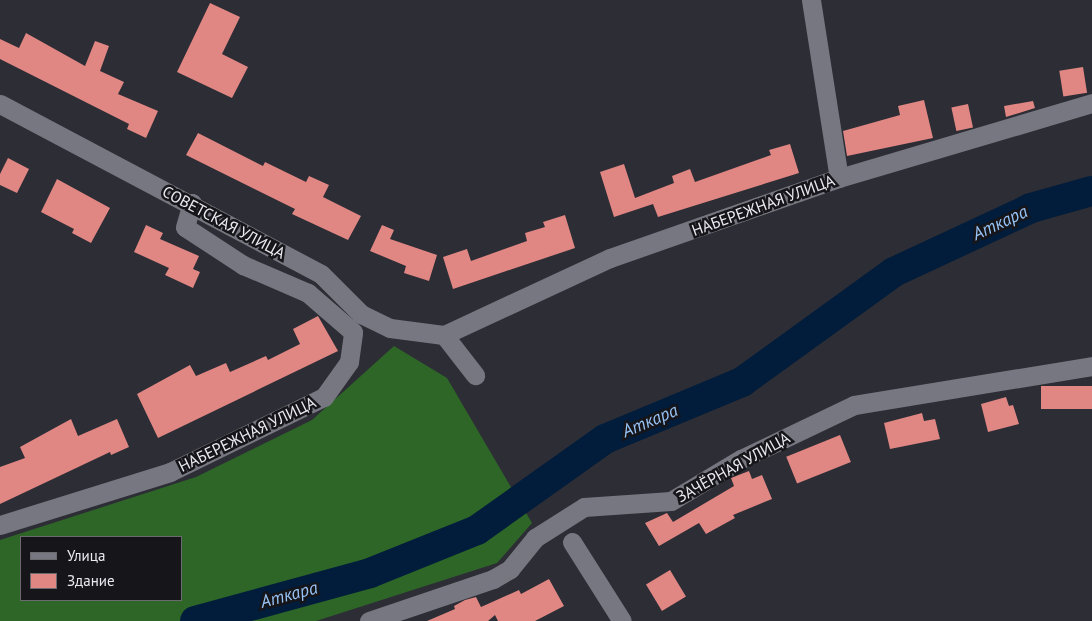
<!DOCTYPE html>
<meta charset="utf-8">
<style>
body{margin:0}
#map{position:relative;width:1092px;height:621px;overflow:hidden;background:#2d2d35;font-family:"PT Sans",sans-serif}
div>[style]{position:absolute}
.forest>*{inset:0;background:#2e6628}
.river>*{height:30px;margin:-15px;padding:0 15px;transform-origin:15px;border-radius:15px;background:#011d3b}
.building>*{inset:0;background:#e08683;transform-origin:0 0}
.street>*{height:19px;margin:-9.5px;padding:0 9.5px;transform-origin:9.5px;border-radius:9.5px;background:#777781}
span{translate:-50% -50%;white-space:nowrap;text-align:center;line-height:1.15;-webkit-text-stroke:5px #161519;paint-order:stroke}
.street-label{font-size:16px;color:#eaeaf0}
.water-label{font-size:18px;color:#97c3f5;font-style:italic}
.legend{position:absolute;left:20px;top:536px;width:162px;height:65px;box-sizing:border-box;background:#161519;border:1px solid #6b6a6f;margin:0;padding:6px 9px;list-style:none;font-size:15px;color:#eaeaf0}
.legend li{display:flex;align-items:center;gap:10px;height:25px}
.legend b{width:25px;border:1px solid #6b6a6f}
</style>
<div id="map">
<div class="forest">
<div style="clip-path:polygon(evenodd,394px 346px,447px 378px,532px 523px,497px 563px,316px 621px,0 621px,0 540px,196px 477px,312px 420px,394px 346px,21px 537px,181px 537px,181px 600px,21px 600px,21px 537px)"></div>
</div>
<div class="river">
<div style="left:195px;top:621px;width:181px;rotate:-15.3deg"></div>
<div style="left:370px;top:573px;width:115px;rotate:-21.9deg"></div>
<div style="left:477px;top:530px;width:157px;rotate:-35.4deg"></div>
<div style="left:605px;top:439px;width:148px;rotate:-22.6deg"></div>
<div style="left:742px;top:382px;width:188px;rotate:-35.9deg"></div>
<div style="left:894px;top:272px;width:151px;rotate:-25deg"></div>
<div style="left:1031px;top:208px;width:63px;rotate:-15.6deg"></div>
</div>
<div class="building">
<div style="clip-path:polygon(210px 3px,240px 17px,222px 54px,248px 67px,232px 98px,177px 72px)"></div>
<div style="clip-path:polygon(26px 33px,85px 66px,95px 41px,109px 46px,100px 71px,124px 82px,118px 94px,158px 111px,146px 138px,127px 129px,129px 124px,0 59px,0 39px,19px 48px)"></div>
<div style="left:1083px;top:67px;width:26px;height:24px;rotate:81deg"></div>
<div style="clip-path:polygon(924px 100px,933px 138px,847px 156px,843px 131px,900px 115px,898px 106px)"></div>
<div style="clip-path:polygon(1033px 101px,1035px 108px,1006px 117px,1004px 106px)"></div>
<div style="left:968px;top:104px;width:24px;height:17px;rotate:78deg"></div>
<div style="clip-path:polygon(198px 133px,263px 166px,265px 162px,306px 182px,309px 176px,329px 185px,323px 197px,361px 216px,348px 240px,292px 214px,295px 209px,186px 155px)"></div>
<div style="clip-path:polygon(790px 144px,799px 173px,658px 217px,653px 204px,614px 217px,600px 172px,624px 164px,635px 198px,674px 183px,672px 176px,690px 169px,695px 182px,771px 155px,769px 150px)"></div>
<div style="clip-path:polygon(8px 158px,29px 169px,17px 193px,0 185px,0 174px)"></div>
<div style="clip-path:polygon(57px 179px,110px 208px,91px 243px,72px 233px,74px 229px,41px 212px)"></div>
<div style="clip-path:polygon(565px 215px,575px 248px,453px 289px,443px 257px,467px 249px,471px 261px,527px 241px,525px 233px,545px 227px,543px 222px)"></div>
<div style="clip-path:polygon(146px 225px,163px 233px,160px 239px,199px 256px,193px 269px,200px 272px,193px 288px,165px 275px,169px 268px,134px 252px)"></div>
<div style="clip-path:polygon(382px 225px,394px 230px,390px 239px,437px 255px,429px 281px,404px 273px,406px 266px,370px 251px)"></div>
<div style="clip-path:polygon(318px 316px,338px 351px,158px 438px,137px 394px,190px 365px,196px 376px,226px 363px,230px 372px,266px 356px,268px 360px,300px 344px,293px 329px)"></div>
<div style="left:1092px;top:386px;width:23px;height:51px;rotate:90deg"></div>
<div style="clip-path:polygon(1006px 397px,1009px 406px,1013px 405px,1019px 424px,988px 432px,981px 404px)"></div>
<div style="clip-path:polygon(922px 413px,924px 421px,935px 419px,940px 439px,890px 449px,884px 423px)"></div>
<div style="clip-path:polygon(71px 419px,78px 436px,117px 419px,129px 447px,111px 455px,110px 452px,0 504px,0 467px,25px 458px,20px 447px)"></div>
<div style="left:840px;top:435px;width:29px;height:58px;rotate:68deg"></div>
<div style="clip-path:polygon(749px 471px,752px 479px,762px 475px,772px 499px,733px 515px,735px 518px,706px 534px,699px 523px,659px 546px,645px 523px,667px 513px,673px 522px,734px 486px,731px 478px)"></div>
<div style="left:670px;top:570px;width:31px;height:28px;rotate:59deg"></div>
<div style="clip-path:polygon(549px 579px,564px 606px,535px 621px,498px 621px,495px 615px,488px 621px,427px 621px,455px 609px,454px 606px,465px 600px,476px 597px,481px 607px,519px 590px,521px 594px)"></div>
</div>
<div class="street">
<div style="left:811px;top:0;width:180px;rotate:81.1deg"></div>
<div style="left:0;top:104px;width:363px;rotate:27.9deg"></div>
<div style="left:321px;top:274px;width:57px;rotate:45deg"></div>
<div style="left:361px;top:314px;width:32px;rotate:26deg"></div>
<div style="left:390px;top:328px;width:54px;rotate:7.4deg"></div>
<div style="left:444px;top:335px;width:183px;rotate:-24.9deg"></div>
<div style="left:610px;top:258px;width:243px;rotate:-19.3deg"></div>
<div style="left:839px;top:178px;width:264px;rotate:-16.5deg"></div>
<div style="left:444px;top:335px;width:51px;rotate:52.2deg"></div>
<div style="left:0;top:525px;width:178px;rotate:-17.3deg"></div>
<div style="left:170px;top:472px;width:171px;rotate:-26deg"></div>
<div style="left:324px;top:397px;width:43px;rotate:-54.5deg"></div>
<div style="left:349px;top:362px;width:30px;rotate:-82deg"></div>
<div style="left:353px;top:332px;width:60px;rotate:-139.1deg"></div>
<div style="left:308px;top:293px;width:71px;rotate:-156.7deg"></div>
<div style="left:243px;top:265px;width:69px;rotate:-146.8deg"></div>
<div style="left:185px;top:227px;width:25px;rotate:-74deg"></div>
<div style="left:572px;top:542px;width:93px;rotate:57.7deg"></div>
<div style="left:369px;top:621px;width:131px;rotate:-18.7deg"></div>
<div style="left:493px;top:579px;width:20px;rotate:-30deg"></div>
<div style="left:510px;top:569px;width:40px;rotate:-51deg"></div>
<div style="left:535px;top:538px;width:58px;rotate:-32.3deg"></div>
<div style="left:584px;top:507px;width:87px;rotate:-3.9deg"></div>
<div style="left:671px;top:501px;width:82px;rotate:-31deg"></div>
<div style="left:741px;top:459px;width:125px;rotate:-25.5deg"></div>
<div style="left:854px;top:405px;width:241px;rotate:-9.3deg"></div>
</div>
<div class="street-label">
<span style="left:763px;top:205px;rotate:-20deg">НАБЕРЕЖНАЯ УЛИЦА</span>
<span style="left:224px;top:222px;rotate:28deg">СОВЕТСКАЯ УЛИЦА</span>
<span style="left:247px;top:434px;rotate:-26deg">НАБЕРЕЖНАЯ УЛИЦА</span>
<span style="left:733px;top:467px;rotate:-29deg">ЗАЧЁРНАЯ УЛИЦА</span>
</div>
<div class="water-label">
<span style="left:1000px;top:223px;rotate:-25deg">Аткара</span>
<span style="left:650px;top:421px;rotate:-23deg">Аткара</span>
<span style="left:289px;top:595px;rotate:-15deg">Аткара</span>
</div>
<ul class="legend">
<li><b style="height:6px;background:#777781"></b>Улица</li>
<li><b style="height:14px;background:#e08683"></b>Здание</li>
</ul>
</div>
